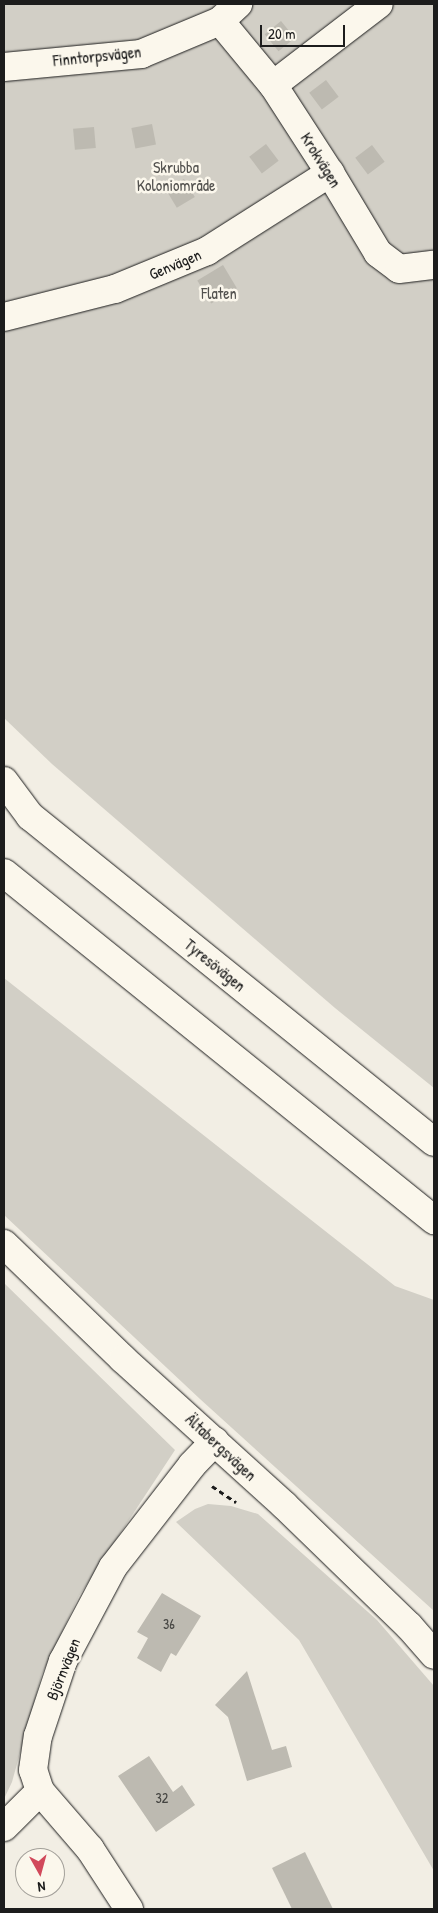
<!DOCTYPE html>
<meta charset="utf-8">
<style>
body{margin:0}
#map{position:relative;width:438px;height:1913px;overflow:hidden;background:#f2eee4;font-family:"Patrick Hand",sans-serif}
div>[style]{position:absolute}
.green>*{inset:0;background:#d2cfc6}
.building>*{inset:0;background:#bdbab1;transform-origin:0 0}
.path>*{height:3px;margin-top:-1.5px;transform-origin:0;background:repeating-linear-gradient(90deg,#1c1c1c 0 5px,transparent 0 9px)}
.roads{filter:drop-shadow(0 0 1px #1c1c1c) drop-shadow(0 0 1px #1c1c1c)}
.street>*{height:28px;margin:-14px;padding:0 14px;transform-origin:14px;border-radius:14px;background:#fbf7ec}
.secondary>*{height:28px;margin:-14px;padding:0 14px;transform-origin:14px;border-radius:14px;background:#fbf7ec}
.highway>*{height:28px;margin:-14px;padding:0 14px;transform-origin:14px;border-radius:14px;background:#fbf7ec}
span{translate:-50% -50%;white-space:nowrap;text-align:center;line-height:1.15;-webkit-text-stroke:5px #fbf7ec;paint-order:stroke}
.number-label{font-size:14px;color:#444441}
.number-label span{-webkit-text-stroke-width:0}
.street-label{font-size:16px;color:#1c1c1c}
.park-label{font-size:16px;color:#53524f}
.frame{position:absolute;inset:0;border:5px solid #1c1c1c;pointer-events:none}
.north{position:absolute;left:15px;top:1848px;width:50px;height:50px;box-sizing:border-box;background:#fbf7ec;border:1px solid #a29f99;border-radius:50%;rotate:173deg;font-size:14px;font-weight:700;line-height:20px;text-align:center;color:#1c1c1c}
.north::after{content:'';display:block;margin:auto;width:18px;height:22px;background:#d1495b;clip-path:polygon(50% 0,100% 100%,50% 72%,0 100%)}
.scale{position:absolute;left:260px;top:25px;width:85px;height:22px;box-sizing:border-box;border:2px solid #1c1c1c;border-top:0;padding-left:6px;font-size:15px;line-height:18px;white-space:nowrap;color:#1c1c1c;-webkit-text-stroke:4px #fbf7ec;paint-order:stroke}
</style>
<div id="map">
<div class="green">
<div style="clip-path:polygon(4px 4px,434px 4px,434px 1088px,335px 1008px,52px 764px,4px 718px)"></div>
<div style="clip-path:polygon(4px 978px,395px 1286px,434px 1300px,434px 1611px,200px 1399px,4px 1215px)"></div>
<div style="clip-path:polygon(4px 1283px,175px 1450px,79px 1596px,42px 1674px,12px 1782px,4px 1799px)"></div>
<div style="clip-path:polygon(208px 1504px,231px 1506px,258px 1514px,377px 1620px,434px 1686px,434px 1871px,299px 1640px,176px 1522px,195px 1509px)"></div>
</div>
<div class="building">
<div style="left:281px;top:21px;width:22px;height:21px;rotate:51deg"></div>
<div style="left:326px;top:80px;width:21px;height:21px;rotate:53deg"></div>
<div style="left:152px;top:124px;width:21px;height:21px;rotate:79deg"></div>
<div style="left:94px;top:127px;width:21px;height:21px;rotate:85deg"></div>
<div style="left:266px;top:144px;width:21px;height:21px;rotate:53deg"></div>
<div style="left:372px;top:145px;width:21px;height:21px;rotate:53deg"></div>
<div style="left:184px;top:179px;width:21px;height:21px;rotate:59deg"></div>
<div style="left:223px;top:265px;width:27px;height:30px;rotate:59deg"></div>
<div style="clip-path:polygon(162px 1593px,201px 1616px,176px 1656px,171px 1653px,161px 1672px,137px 1658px,148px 1638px,137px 1632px)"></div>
<div style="clip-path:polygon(247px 1671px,272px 1750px,286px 1746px,292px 1767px,247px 1781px,228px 1717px,215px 1705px)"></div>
<div style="clip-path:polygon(149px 1756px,173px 1792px,182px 1785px,195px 1805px,156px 1832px,118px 1776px)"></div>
<div style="clip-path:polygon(305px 1852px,333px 1909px,292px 1909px,272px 1868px)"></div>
</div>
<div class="path">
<div style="left:212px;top:1486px;width:29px;rotate:34deg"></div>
</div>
<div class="roads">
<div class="street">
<div style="left:220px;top:21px;width:83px;rotate:50.4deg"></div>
<div style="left:273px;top:85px;width:105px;rotate:57.1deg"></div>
<div style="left:330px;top:173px;width:93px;rotate:59deg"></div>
<div style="left:378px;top:253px;width:26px;rotate:37deg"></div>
<div style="left:399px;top:269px;width:35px;rotate:-7deg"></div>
<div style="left:4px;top:67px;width:138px;rotate:-5.4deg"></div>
<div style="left:141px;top:54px;width:86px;rotate:-22.7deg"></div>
<div style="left:220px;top:21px;width:25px;rotate:-43deg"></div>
<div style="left:273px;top:85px;width:133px;rotate:-37.4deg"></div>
<div style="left:4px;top:317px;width:114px;rotate:-14.2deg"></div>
<div style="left:115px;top:289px;width:100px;rotate:-22.4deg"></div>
<div style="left:207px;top:251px;width:146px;rotate:-32.4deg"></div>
<div style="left:4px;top:1827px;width:51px;rotate:-45deg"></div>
<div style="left:129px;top:1909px;width:72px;rotate:-123deg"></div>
<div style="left:90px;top:1849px;width:77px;rotate:-130.8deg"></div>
<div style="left:40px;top:1791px;width:22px;rotate:-108deg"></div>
<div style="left:33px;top:1770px;width:34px;rotate:-82deg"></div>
<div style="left:38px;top:1736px;width:79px;rotate:-71.6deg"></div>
<div style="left:63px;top:1661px;width:106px;rotate:-62deg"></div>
<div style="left:113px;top:1567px;width:129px;rotate:-52.2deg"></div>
<div style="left:192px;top:1465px;width:33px;rotate:-46deg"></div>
</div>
<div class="secondary">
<div style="left:4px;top:1244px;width:165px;rotate:44deg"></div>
<div style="left:123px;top:1359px;width:217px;rotate:42.2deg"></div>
<div style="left:284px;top:1505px;width:174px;rotate:44.1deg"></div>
<div style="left:409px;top:1626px;width:38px;rotate:49deg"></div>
</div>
<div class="highway">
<div style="left:4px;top:781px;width:44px;rotate:53.4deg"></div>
<div style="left:30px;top:816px;width:519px;rotate:38.9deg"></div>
<div style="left:4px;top:873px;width:553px;rotate:38.9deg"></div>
</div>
</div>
<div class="number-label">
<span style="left:169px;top:1624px">36</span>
<span style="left:162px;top:1798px">32</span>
</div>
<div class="street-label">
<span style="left:97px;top:56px;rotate:-6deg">Finntorpsvägen</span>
<span style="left:321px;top:160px;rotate:58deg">Krokvägen</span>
<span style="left:175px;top:264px;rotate:-23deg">Genvägen</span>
<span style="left:215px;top:965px;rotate:39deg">Tyresövägen</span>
<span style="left:221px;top:1447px;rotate:43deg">Ältabergsvägen</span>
<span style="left:63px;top:1669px;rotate:-68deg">Björnvägen</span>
</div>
<div class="park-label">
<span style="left:176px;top:176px">Skrubba<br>Koloniområde</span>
<span style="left:219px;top:293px">Flaten</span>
</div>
<div class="frame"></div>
<div class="north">N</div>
<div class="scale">20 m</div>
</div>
